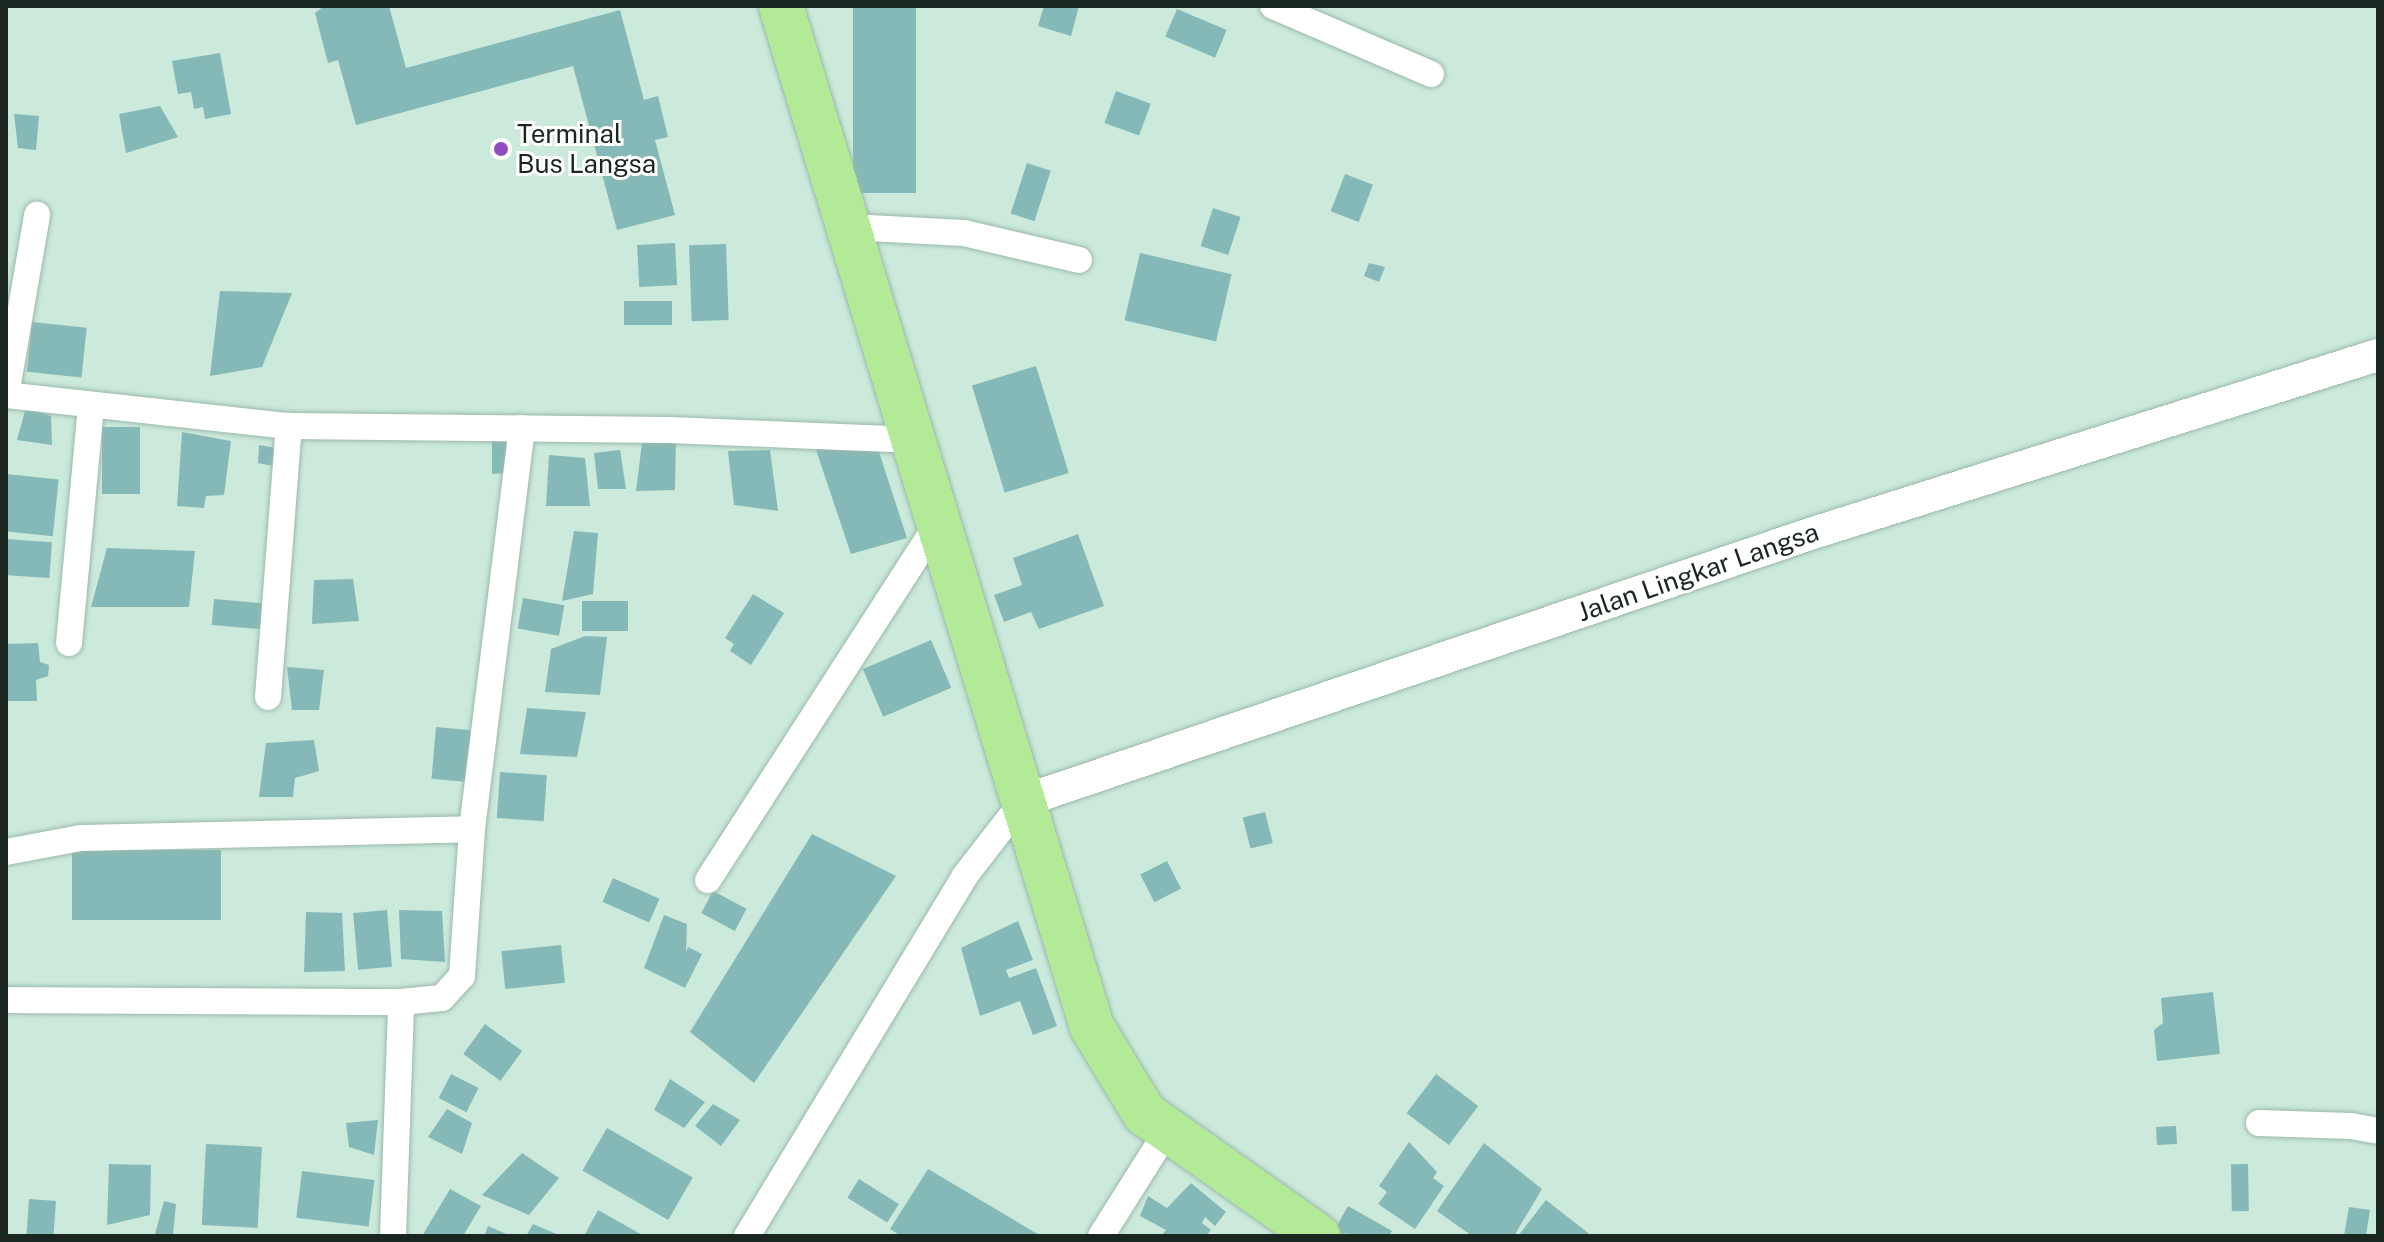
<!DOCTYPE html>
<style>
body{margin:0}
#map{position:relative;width:2384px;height:1242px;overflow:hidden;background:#cbeadb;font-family:"Public Sans",sans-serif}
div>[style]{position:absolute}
.building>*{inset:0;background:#85b9b7;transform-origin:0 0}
.roads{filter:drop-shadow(0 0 2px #9bb9ab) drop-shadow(0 0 2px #9bb9ab)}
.minor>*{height:26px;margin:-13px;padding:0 13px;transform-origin:13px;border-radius:13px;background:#fff}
.tertiary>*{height:32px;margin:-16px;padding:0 16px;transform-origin:16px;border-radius:16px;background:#fff}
.trunk>*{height:44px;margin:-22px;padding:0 22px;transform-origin:22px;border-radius:22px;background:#b2ea98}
.dots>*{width:22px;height:22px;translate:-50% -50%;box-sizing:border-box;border:4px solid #fff;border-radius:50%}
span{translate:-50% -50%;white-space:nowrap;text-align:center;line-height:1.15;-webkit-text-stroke:6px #fff;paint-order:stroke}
.poi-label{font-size:26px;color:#1a2620}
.left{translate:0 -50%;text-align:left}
.street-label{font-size:26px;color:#1a2620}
.frame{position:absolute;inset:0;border:8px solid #1a2620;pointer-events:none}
</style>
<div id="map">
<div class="building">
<div style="clip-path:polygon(324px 6px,389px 6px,406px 68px,620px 10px,644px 100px,658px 96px,668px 137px,655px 140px,675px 215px,617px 230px,573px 66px,356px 125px,338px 60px,328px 63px,315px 13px)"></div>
<div style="left:853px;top:6px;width:63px;height:187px"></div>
<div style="clip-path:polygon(1044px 6px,1079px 6px,1071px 36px,1038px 26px)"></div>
<div style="left:1177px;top:9px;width:54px;height:30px;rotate:23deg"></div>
<div style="clip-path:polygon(220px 53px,231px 114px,205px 119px,203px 107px,194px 109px,191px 92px,178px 94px,172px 61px)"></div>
<div style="left:1116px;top:91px;width:37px;height:34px;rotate:20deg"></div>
<div style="clip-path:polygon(160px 106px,178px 137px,126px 153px,119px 114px)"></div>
<div style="clip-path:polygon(14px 114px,39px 116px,36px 150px,18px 148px)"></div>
<div style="left:1027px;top:163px;width:25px;height:53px;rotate:18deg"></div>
<div style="left:1345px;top:174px;width:30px;height:40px;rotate:21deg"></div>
<div style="left:1213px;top:208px;width:29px;height:40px;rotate:18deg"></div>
<div style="left:675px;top:243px;width:42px;height:38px;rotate:87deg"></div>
<div style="left:726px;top:244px;width:76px;height:37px;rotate:88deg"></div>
<div style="left:1140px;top:253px;width:94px;height:69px;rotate:13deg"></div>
<div style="clip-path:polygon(1369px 263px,1385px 267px,1379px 282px,1364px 276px)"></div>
<div style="clip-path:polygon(220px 291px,292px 293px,262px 367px,210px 376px)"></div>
<div style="left:624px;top:301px;width:48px;height:24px"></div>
<div style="left:32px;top:322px;width:55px;height:50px;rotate:6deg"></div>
<div style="left:1036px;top:366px;width:112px;height:67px;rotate:73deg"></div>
<div style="clip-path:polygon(26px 407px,51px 416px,52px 445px,17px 440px)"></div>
<div style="left:102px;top:427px;width:38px;height:67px"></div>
<div style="clip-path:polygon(182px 432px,231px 441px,224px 495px,206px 496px,204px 508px,177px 506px)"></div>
<div style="clip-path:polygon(492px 435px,512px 441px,510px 473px,492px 474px)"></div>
<div style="clip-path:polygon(643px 435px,676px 439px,675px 490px,636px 491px)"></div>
<div style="clip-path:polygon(814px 444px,878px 449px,907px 538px,851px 554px)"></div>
<div style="clip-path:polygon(259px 445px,281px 449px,277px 467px,258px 463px)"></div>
<div style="clip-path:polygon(620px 450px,626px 489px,598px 489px,594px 453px)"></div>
<div style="clip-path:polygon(770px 450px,778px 511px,734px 505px,728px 451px)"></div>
<div style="clip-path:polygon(549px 455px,585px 458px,590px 506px,546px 506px)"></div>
<div style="left:6px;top:474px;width:53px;height:57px;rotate:6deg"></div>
<div style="clip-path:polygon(574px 531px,598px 533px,593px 594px,562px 601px)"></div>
<div style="clip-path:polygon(1078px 534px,1104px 606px,1039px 629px,1031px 612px,1004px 622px,994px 595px,1022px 585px,1013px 558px)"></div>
<div style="left:6px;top:539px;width:46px;height:36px;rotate:4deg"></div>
<div style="clip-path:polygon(107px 548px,195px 551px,189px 607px,91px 607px)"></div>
<div style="clip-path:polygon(353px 579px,359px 621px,312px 624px,314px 580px)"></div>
<div style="clip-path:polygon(753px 594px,784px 613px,751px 665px,730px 651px,734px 644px,725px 638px)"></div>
<div style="left:523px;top:598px;width:42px;height:31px;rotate:10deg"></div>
<div style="left:214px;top:599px;width:50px;height:26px;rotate:5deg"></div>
<div style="left:582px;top:601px;width:46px;height:30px"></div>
<div style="clip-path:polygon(585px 636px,607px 637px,600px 695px,545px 692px,551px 649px)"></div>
<div style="left:931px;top:640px;width:52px;height:74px;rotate:67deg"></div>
<div style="clip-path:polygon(38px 643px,40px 662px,49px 665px,48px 676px,36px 680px,37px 701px,6px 701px,6px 644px)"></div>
<div style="clip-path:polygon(287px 667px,324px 670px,319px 710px,292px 710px)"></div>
<div style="clip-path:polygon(527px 708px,586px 712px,577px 757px,520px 754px)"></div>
<div style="left:436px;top:727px;width:42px;height:52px;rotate:5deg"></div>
<div style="clip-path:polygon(314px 740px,319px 771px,295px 778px,293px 797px,259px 797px,266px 743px)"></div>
<div style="left:500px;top:772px;width:47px;height:46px;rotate:4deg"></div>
<div style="left:1265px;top:812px;width:32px;height:23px;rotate:76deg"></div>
<div style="clip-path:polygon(812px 834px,896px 876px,754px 1083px,690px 1032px)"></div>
<div style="left:221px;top:850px;width:70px;height:149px;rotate:90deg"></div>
<div style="left:1167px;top:861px;width:31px;height:30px;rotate:63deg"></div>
<div style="left:613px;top:878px;width:51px;height:26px;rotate:24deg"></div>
<div style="left:713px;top:891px;width:38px;height:25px;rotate:28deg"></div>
<div style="left:387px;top:910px;width:57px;height:34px;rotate:85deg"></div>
<div style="clip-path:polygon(399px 910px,442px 911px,445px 962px,401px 959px)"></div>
<div style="clip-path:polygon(306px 912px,342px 913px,345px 971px,304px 972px)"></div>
<div style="clip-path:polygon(664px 915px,687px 924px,686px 952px,688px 947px,702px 954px,685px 988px,644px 968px)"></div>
<div style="clip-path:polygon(1018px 921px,1033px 960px,1006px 970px,1009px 978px,1036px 968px,1057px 1026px,1033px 1035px,1020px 1001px,980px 1016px,961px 948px)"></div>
<div style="left:561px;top:945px;width:38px;height:60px;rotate:84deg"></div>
<div style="clip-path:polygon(2213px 992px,2220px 1054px,2157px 1061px,2154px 1030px,2163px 1023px,2161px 998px)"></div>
<div style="left:485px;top:1024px;width:46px;height:37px;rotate:36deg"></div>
<div style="left:451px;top:1074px;width:31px;height:27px;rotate:27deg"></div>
<div style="left:1436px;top:1074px;width:53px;height:49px;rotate:37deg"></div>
<div style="clip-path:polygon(670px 1079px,705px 1102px,684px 1128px,654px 1110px)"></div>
<div style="clip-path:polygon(713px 1104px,740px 1120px,721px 1146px,695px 1126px)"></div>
<div style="clip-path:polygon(447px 1109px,472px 1123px,462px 1154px,428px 1137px)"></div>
<div style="clip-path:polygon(378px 1120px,374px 1155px,349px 1147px,346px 1123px)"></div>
<div style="left:2176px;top:1126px;width:18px;height:20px;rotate:87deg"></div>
<div style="left:607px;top:1128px;width:99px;height:49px;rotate:30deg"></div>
<div style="clip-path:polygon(1409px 1142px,1437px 1172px,1433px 1178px,1444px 1186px,1415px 1229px,1378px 1204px,1387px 1192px,1379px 1186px)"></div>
<div style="clip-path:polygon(1484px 1143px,1542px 1189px,1514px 1236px,1472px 1236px,1437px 1211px)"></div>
<div style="left:206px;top:1144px;width:56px;height:81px;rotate:3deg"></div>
<div style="clip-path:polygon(522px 1153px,559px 1178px,529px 1215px,482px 1195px)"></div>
<div style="clip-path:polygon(109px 1164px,151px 1165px,150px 1215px,107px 1225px)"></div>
<div style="left:2248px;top:1164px;width:47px;height:17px;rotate:89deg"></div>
<div style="clip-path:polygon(928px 1169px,1041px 1236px,901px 1236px,890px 1229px)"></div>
<div style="left:302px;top:1171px;width:73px;height:47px;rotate:7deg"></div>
<div style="left:859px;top:1179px;width:47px;height:22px;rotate:32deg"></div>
<div style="clip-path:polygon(1191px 1183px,1226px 1212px,1215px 1226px,1205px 1217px,1202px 1223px,1211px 1230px,1206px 1236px,1161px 1236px,1166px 1230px,1140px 1216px,1148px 1196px,1167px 1208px)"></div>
<div style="clip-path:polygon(450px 1189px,481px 1206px,463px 1236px,422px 1236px)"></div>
<div style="left:29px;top:1199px;width:27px;height:37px;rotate:4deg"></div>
<div style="clip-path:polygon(1546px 1200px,1592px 1236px,1518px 1236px)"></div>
<div style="clip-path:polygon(164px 1201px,176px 1204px,173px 1234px,155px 1234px)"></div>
<div style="clip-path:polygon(1348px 1206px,1392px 1231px,1389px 1236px,1333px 1233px)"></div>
<div style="clip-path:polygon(2349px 1207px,2370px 1210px,2366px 1236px,2344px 1236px)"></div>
<div style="clip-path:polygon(598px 1210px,644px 1236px,584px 1236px)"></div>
<div style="clip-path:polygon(533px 1224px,561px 1236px,526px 1236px)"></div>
<div style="clip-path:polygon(488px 1226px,511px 1236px,484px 1236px)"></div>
</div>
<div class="roads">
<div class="minor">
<div style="left:1273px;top:6px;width:172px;rotate:23.3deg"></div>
<div style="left:850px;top:227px;width:114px;rotate:3deg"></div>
<div style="left:964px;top:233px;width:118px;rotate:13.2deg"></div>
<div style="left:6px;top:395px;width:285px;rotate:6.3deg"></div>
<div style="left:289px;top:426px;width:380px;rotate:0.6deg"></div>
<div style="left:669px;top:430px;width:247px;rotate:2.3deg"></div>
<div style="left:6px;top:395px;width:183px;rotate:-80.2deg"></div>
<div style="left:69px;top:643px;width:236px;rotate:-84.7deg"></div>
<div style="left:268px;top:697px;width:272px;rotate:-85.6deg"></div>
<div style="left:6px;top:852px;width:76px;rotate:-10.6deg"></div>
<div style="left:81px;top:838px;width:391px;rotate:-1.3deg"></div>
<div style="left:708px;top:880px;width:428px;rotate:-57.2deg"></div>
<div style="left:6px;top:1000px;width:395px;rotate:0.3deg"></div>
<div style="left:2259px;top:1123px;width:92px;rotate:1.9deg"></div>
<div style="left:2351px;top:1126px;width:27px;rotate:10deg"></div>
<div style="left:393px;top:1236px;width:234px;rotate:-88deg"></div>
<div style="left:401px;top:1002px;width:41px;rotate:-5.6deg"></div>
<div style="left:442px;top:998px;width:30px;rotate:-48deg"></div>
<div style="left:462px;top:976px;width:147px;rotate:-86.1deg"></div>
<div style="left:472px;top:829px;width:404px;rotate:-82.9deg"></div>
<div style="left:747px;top:1236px;width:419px;rotate:-58.8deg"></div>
<div style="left:964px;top:877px;width:96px;rotate:-52.2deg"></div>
<div style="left:1101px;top:1236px;width:124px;rotate:-57.8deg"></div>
</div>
<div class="tertiary">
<div style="left:1023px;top:801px;width:834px;rotate:-18.74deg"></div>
<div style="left:1813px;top:533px;width:592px;rotate:-17.49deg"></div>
</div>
<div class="trunk">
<div style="left:781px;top:6px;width:1067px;rotate:73.06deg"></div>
<div style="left:1092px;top:1027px;width:102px;rotate:58.7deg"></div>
<div style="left:1145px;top:1114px;width:212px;rotate:35.2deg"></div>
</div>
</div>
<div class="dots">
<div style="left:501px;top:149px;background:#8f4cc1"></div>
</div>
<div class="poi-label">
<span class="left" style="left:517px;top:149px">Terminal<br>Bus Langsa</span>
</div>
<div class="street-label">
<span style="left:1698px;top:572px;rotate:-19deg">Jalan Lingkar Langsa</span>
</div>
<div class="frame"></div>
</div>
